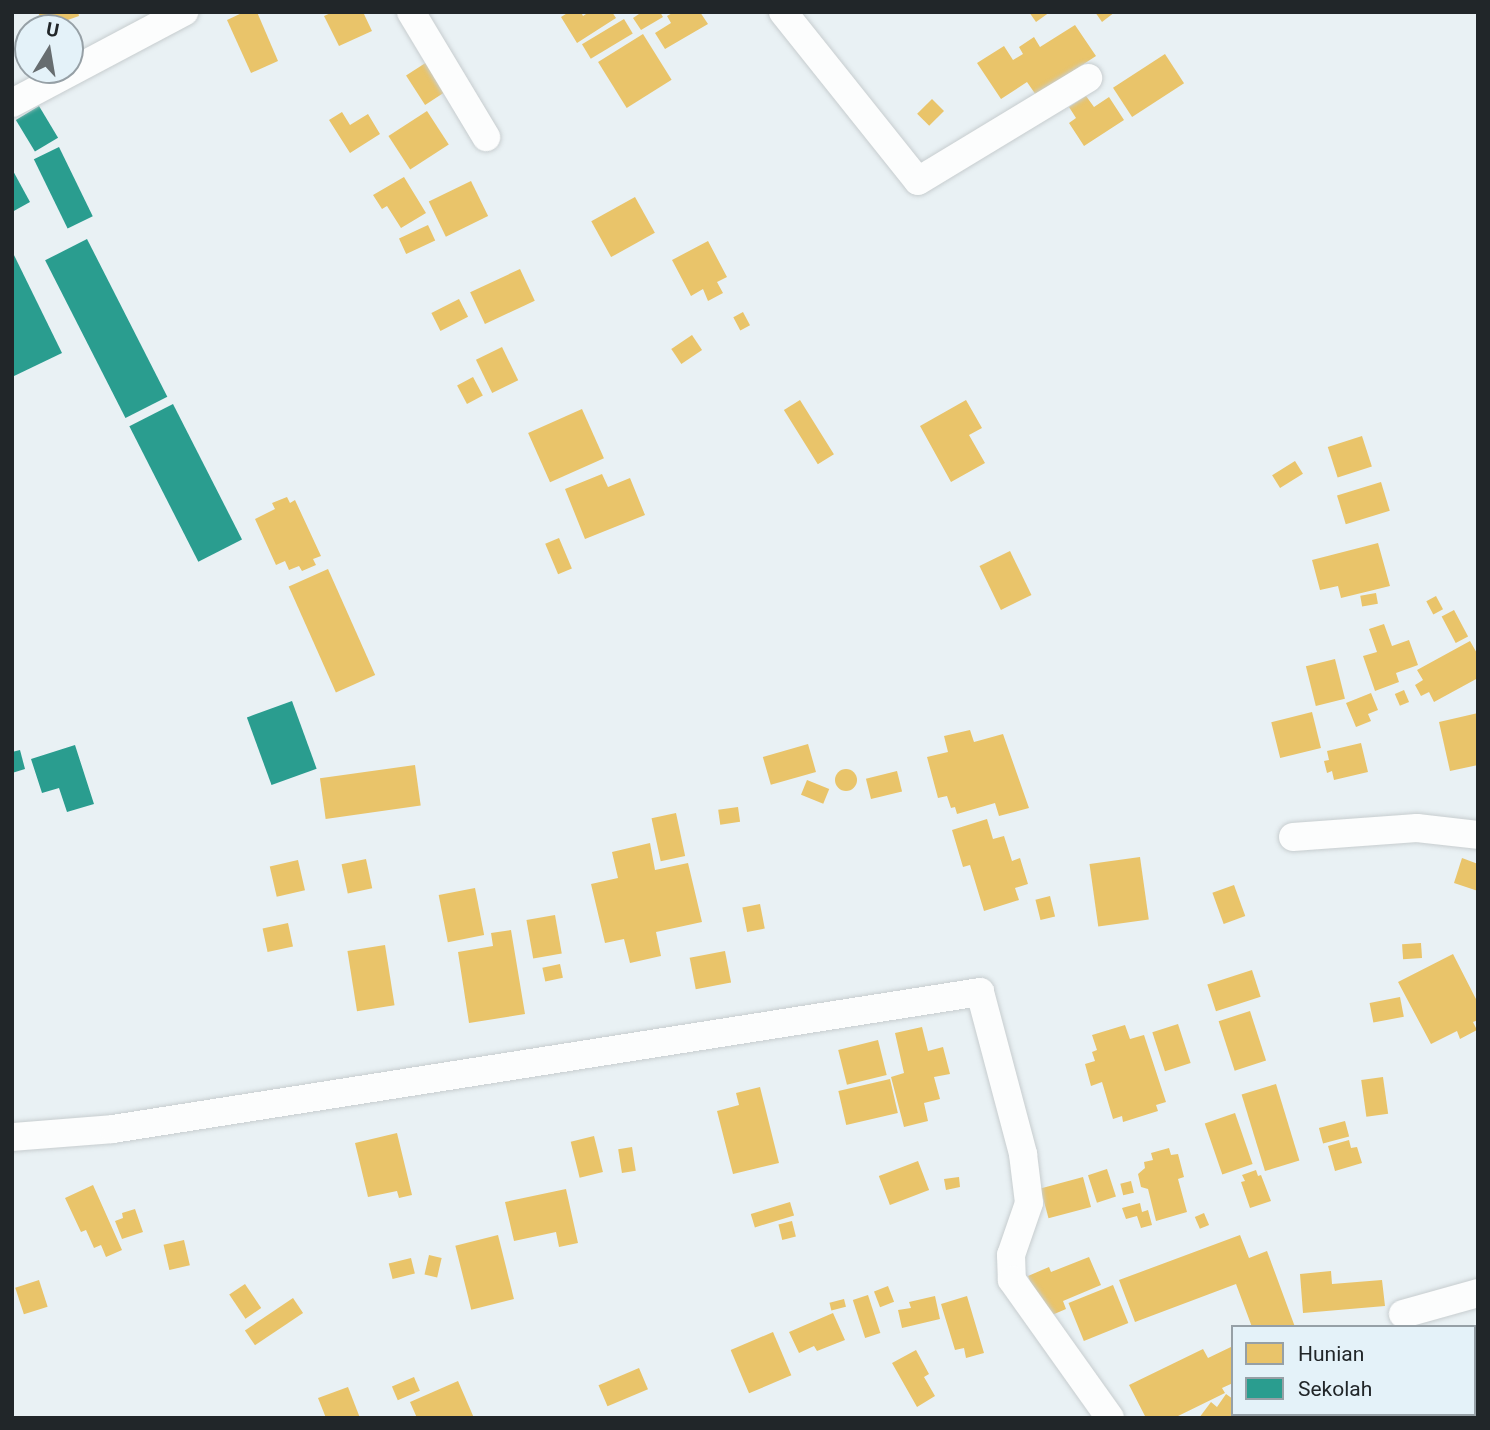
<!DOCTYPE html>
<style>
body{margin:0}
#map{position:relative;width:1490px;height:1430px;overflow:hidden;background:#e9f1f4;font-family:Roboto,sans-serif}
div>[style]{position:absolute}
.homes>*{inset:0;background:#e9c46a;transform-origin:0 0}
.round{border-radius:50%}
.schools>*{inset:0;background:#2a9d8f;transform-origin:0 0}
.roads{filter:drop-shadow(0 0 2px #c7cdcf) drop-shadow(0 0 2px #c7cdcf)}
.street>*{height:28px;margin:-14px;padding:0 14px;transform-origin:14px;border-radius:14px;background:#fcfdfd}
span{translate:-50% -50%;white-space:nowrap;text-align:center;line-height:1.15;-webkit-text-stroke:7px #e4f2f9;paint-order:stroke}
.frame{position:absolute;inset:0;border:14px solid #212629;pointer-events:none}
.legend{position:absolute;left:1231px;top:1325px;width:245px;height:91px;box-sizing:border-box;background:#e4f2f9;border:2px solid #96a0a6;margin:0;padding:9px 12px;list-style:none;font-size:21px;color:#212629}
.legend li{display:flex;align-items:center;gap:14px;height:35px}
.legend b{width:35px;border:2px solid #96a0a6}
.north{position:absolute;left:14px;top:14px;width:70px;height:70px;box-sizing:border-box;background:#e4f2f9;border:2px solid #96a0a6;border-radius:50%;rotate:11deg;font-size:19px;font-weight:700;line-height:28px;text-align:center;color:#212629}
.north::after{content:'';display:block;margin:auto;width:24px;height:32px;background:#676d70;clip-path:polygon(50% 0,100% 100%,50% 72%,0 100%)}
</style>
<div id="map">
<div class="homes">
<div style="clip-path:polygon(38px 12px,78px 12px,79px 16px,45px 28px)"></div>
<div style="clip-path:polygon(244px 12px,257px 12px,278px 61px,251px 73px,227px 20px)"></div>
<div style="clip-path:polygon(333px 12px,363px 12px,372px 31px,339px 46px,324px 16px)"></div>
<div style="clip-path:polygon(569px 12px,581px 12px,583px 16px,589px 12px,612px 12px,616px 18px,577px 43px,561px 17px)"></div>
<div style="clip-path:polygon(642px 12px,660px 12px,663px 17px,641px 30px,633px 18px)"></div>
<div style="clip-path:polygon(674px 12px,700px 12px,708px 24px,665px 49px,655px 33px,671px 23px,667px 16px)"></div>
<div style="clip-path:polygon(1029px 12px,1050px 12px,1036px 22px)"></div>
<div style="clip-path:polygon(1095px 12px,1115px 12px,1102px 22px)"></div>
<div style="left:624px;top:19px;width:17px;height:49px;rotate:59deg"></div>
<div style="clip-path:polygon(1075px 25px,1096px 56px,1036px 95px,1027px 82px,1001px 99px,977px 63px,1004px 46px,1013px 60px,1023px 54px,1019px 47px,1034px 37px,1040px 47px)"></div>
<div style="left:643px;top:34px;width:54px;height:53px;rotate:58deg"></div>
<div style="left:1165px;top:54px;width:35px;height:62px;rotate:57deg"></div>
<div style="left:427px;top:62px;width:35px;height:25px;rotate:57deg"></div>
<div style="clip-path:polygon(1086px 96px,1094px 107px,1109px 97px,1124px 120px,1084px 146px,1069px 123px,1076px 118px,1069px 107px)"></div>
<div style="left:932px;top:99px;width:17px;height:21px;rotate:45deg"></div>
<div style="left:427px;top:111px;width:40px;height:46px;rotate:57deg"></div>
<div style="clip-path:polygon(342px 112px,350px 125px,368px 114px,380px 134px,350px 153px,329px 120px)"></div>
<div style="clip-path:polygon(404px 177px,426px 213px,401px 228px,387px 206px,382px 209px,373px 195px)"></div>
<div style="left:471px;top:181px;width:39px;height:47px;rotate:64deg"></div>
<div style="left:635px;top:197px;width:41px;height:50px;rotate:61deg"></div>
<div style="left:428px;top:225px;width:17px;height:32px;rotate:65deg"></div>
<div style="clip-path:polygon(708px 241px,727px 277px,717px 282px,723px 293px,708px 301px,703px 289px,691px 296px,672px 260px)"></div>
<div style="left:520px;top:269px;width:35px;height:55px;rotate:65deg"></div>
<div style="left:459px;top:299px;width:20px;height:31px;rotate:63deg"></div>
<div style="left:743px;top:312px;width:15px;height:11px;rotate:62deg"></div>
<div style="left:692px;top:335px;width:18px;height:25px;rotate:56deg"></div>
<div style="left:502px;top:347px;width:37px;height:29px;rotate:64deg"></div>
<div style="left:473px;top:377px;width:21px;height:18px;rotate:62deg"></div>
<div style="left:800px;top:400px;width:64px;height:19px;rotate:58deg"></div>
<div style="clip-path:polygon(966px 400px,982px 428px,969px 435px,985px 463px,951px 482px,920px 426px)"></div>
<div style="left:582px;top:409px;width:54px;height:59px;rotate:66deg"></div>
<div style="left:1362px;top:436px;width:32px;height:36px;rotate:72deg"></div>
<div style="left:1295px;top:461px;width:15px;height:27px;rotate:58deg"></div>
<div style="clip-path:polygon(602px 474px,608px 487px,630px 478px,645px 515px,585px 539px,565px 489px)"></div>
<div style="left:1381px;top:482px;width:30px;height:46px;rotate:73deg"></div>
<div style="clip-path:polygon(287px 497px,290px 503px,295px 500px,321px 556px,313px 559px,316px 565px,302px 571px,299px 566px,289px 570px,285px 561px,276px 565px,255px 519px,275px 509px,272px 503px)"></div>
<div style="left:559px;top:538px;width:33px;height:15px;rotate:67deg"></div>
<div style="clip-path:polygon(1378px 543px,1390px 586px,1341px 598px,1338px 586px,1320px 590px,1312px 560px)"></div>
<div style="left:1010px;top:551px;width:49px;height:34px;rotate:64deg"></div>
<div style="left:328px;top:569px;width:116px;height:43px;rotate:66deg"></div>
<div style="left:1376px;top:593px;width:11px;height:16px;rotate:80deg"></div>
<div style="left:1436px;top:596px;width:15px;height:11px;rotate:62deg"></div>
<div style="left:1454px;top:610px;width:30px;height:14px;rotate:62deg"></div>
<div style="clip-path:polygon(1384px 624px,1392px 646px,1409px 640px,1418px 665px,1396px 673px,1399px 682px,1375px 691px,1363px 656px,1377px 652px,1369px 629px)"></div>
<div style="clip-path:polygon(1470px 641px,1478px 655px,1478px 678px,1434px 702px,1429px 692px,1421px 696px,1415px 685px,1423px 680px,1417px 670px)"></div>
<div style="left:1335px;top:659px;width:41px;height:30px;rotate:76deg"></div>
<div style="left:1404px;top:690px;width:13px;height:10px;rotate:67deg"></div>
<div style="clip-path:polygon(1371px 693px,1378px 710px,1368px 714px,1371px 721px,1356px 727px,1346px 703px)"></div>
<div style="left:1312px;top:712px;width:37px;height:42px;rotate:76deg"></div>
<div style="clip-path:polygon(1478px 713px,1478px 765px,1450px 771px,1439px 722px)"></div>
<div style="clip-path:polygon(970px 730px,974px 742px,1003px 734px,1029px 808px,999px 816px,995px 803px,957px 814px,955px 807px,951px 808px,947px 796px,938px 798px,927px 757px,948px 752px,944px 736px)"></div>
<div style="clip-path:polygon(1361px 743px,1368px 772px,1334px 780px,1332px 771px,1327px 773px,1324px 761px,1329px 760px,1327px 751px)"></div>
<div style="left:808px;top:744px;width:29px;height:47px;rotate:74deg"></div>
<div style="left:415px;top:765px;width:41px;height:96px;rotate:82deg"></div>
<div class="round" style="left:835px;top:769px;width:22px;height:22px"></div>
<div style="left:897px;top:771px;width:21px;height:32px;rotate:76deg"></div>
<div style="left:807px;top:780px;width:24px;height:16px;rotate:22deg"></div>
<div style="left:738px;top:807px;width:15px;height:20px;rotate:82deg"></div>
<div style="left:676px;top:813px;width:44px;height:25px;rotate:78deg"></div>
<div style="clip-path:polygon(987px 819px,993px 839px,1004px 836px,1012px 861px,1020px 858px,1028px 884px,1015px 888px,1019px 900px,984px 911px,970px 865px,963px 867px,952px 830px)"></div>
<div style="clip-path:polygon(650px 843px,655px 870px,688px 863px,702px 922px,656px 932px,661px 956px,630px 963px,624px 939px,605px 943px,591px 884px,618px 878px,612px 852px)"></div>
<div style="left:1140px;top:857px;width:63px;height:51px;rotate:82deg"></div>
<div style="clip-path:polygon(1462px 858px,1478px 864px,1478px 891px,1454px 883px)"></div>
<div style="left:366px;top:859px;width:30px;height:25px;rotate:78deg"></div>
<div style="left:298px;top:860px;width:31px;height:29px;rotate:77deg"></div>
<div style="left:1234px;top:885px;width:33px;height:23px;rotate:70deg"></div>
<div style="left:475px;top:888px;width:48px;height:37px;rotate:79deg"></div>
<div style="left:1050px;top:896px;width:21px;height:15px;rotate:76deg"></div>
<div style="left:760px;top:904px;width:25px;height:18px;rotate:79deg"></div>
<div style="left:555px;top:915px;width:39px;height:29px;rotate:80deg"></div>
<div style="left:288px;top:923px;width:24px;height:26px;rotate:78deg"></div>
<div style="clip-path:polygon(511px 930px,525px 1014px,469px 1023px,458px 952px,493px 946px,491px 933px)"></div>
<div style="left:1421px;top:943px;width:15px;height:19px;rotate:86deg"></div>
<div style="left:385px;top:945px;width:61px;height:38px;rotate:81deg"></div>
<div style="left:725px;top:951px;width:32px;height:36px;rotate:79deg"></div>
<div style="clip-path:polygon(1453px 954px,1478px 1003px,1478px 1020px,1473px 1022px,1477px 1030px,1460px 1039px,1457px 1031px,1431px 1044px,1398px 982px)"></div>
<div style="left:560px;top:964px;width:14px;height:18px;rotate:78deg"></div>
<div style="left:1252px;top:970px;width:28px;height:47px;rotate:72deg"></div>
<div style="left:1400px;top:997px;width:20px;height:31px;rotate:79deg"></div>
<div style="left:1250px;top:1011px;width:52px;height:33px;rotate:72deg"></div>
<div style="left:1178px;top:1024px;width:41px;height:27px;rotate:72deg"></div>
<div style="clip-path:polygon(1125px 1025px,1130px 1039px,1144px 1035px,1166px 1102px,1156px 1105px,1158px 1111px,1123px 1122px,1122px 1116px,1113px 1119px,1102px 1082px,1091px 1086px,1085px 1064px,1095px 1061px,1092px 1052px,1097px 1050px,1092px 1035px)"></div>
<div style="clip-path:polygon(922px 1027px,928px 1051px,943px 1047px,950px 1074px,934px 1077px,940px 1099px,924px 1103px,928px 1121px,904px 1127px,891px 1077px,904px 1073px,895px 1033px)"></div>
<div style="left:878px;top:1040px;width:36px;height:41px;rotate:76deg"></div>
<div style="left:1383px;top:1077px;width:37px;height:22px;rotate:82deg"></div>
<div style="left:890px;top:1079px;width:35px;height:53px;rotate:77deg"></div>
<div style="left:1276px;top:1084px;width:80px;height:36px;rotate:73deg"></div>
<div style="clip-path:polygon(760px 1087px,779px 1163px,733px 1174px,717px 1111px,739px 1105px,736px 1093px)"></div>
<div style="left:1235px;top:1113px;width:54px;height:32px;rotate:71deg"></div>
<div style="left:1345px;top:1121px;width:16px;height:27px;rotate:75deg"></div>
<div style="clip-path:polygon(397px 1133px,412px 1195px,399px 1198px,397px 1191px,368px 1197px,355px 1143px)"></div>
<div style="left:594px;top:1136px;width:37px;height:24px;rotate:76deg"></div>
<div style="clip-path:polygon(1349px 1140px,1351px 1148px,1357px 1147px,1362px 1163px,1335px 1171px,1328px 1146px)"></div>
<div style="left:632px;top:1147px;width:24px;height:14px;rotate:81deg"></div>
<div style="clip-path:polygon(1169px 1148px,1171px 1155px,1178px 1154px,1184px 1177px,1178px 1179px,1187px 1212px,1156px 1221px,1148px 1189px,1141px 1187px,1138px 1174px,1145px 1168px,1144px 1162px,1153px 1160px,1151px 1153px)"></div>
<div style="left:918px;top:1161px;width:31px;height:42px;rotate:69deg"></div>
<div style="left:1107px;top:1169px;width:29px;height:20px;rotate:72deg"></div>
<div style="clip-path:polygon(1256px 1170px,1258px 1176px,1261px 1175px,1271px 1201px,1250px 1208px,1241px 1182px,1245px 1181px,1242px 1175px)"></div>
<div style="clip-path:polygon(959px 1177px,960px 1187px,946px 1190px,944px 1179px)"></div>
<div style="left:1083px;top:1177px;width:31px;height:44px;rotate:75deg"></div>
<div style="left:1131px;top:1181px;width:12px;height:11px;rotate:76deg"></div>
<div style="clip-path:polygon(93px 1185px,122px 1250px,106px 1257px,101px 1245px,94px 1248px,86px 1230px,81px 1232px,65px 1198px)"></div>
<div style="clip-path:polygon(566px 1189px,578px 1243px,559px 1247px,556px 1232px,514px 1241px,505px 1202px)"></div>
<div style="left:790px;top:1202px;width:14px;height:41px;rotate:73deg"></div>
<div style="clip-path:polygon(1140px 1203px,1142px 1212px,1148px 1210px,1152px 1225px,1141px 1228px,1137px 1216px,1126px 1219px,1122px 1208px)"></div>
<div style="clip-path:polygon(135px 1209px,143px 1232px,122px 1239px,115px 1221px,123px 1218px,122px 1213px)"></div>
<div style="left:1204px;top:1213px;width:13px;height:10px;rotate:67deg"></div>
<div style="left:792px;top:1221px;width:16px;height:14px;rotate:76deg"></div>
<div style="left:498px;top:1235px;width:66px;height:44px;rotate:76deg"></div>
<div style="clip-path:polygon(1240px 1235px,1249px 1258px,1267px 1251px,1295px 1327px,1252px 1327px,1236px 1284px,1135px 1322px,1119px 1280px)"></div>
<div style="left:184px;top:1240px;width:26px;height:21px;rotate:77deg"></div>
<div style="left:429px;top:1255px;width:13px;height:20px;rotate:13deg"></div>
<div style="clip-path:polygon(1089px 1257px,1101px 1285px,1063px 1301px,1066px 1309px,1045px 1318px,1028px 1276px,1049px 1267px,1051px 1272px)"></div>
<div style="left:411px;top:1258px;width:16px;height:23px;rotate:76deg"></div>
<div style="clip-path:polygon(1331px 1271px,1332px 1284px,1382px 1280px,1385px 1306px,1303px 1313px,1300px 1274px)"></div>
<div style="left:39px;top:1280px;width:28px;height:25px;rotate:72deg"></div>
<div style="left:245px;top:1284px;width:29px;height:19px;rotate:56deg"></div>
<div style="left:1113px;top:1285px;width:41px;height:48px;rotate:68deg"></div>
<div style="left:888px;top:1286px;width:17px;height:15px;rotate:69deg"></div>
<div style="left:868px;top:1295px;width:40px;height:16px;rotate:72deg"></div>
<div style="clip-path:polygon(935px 1296px,940px 1319px,902px 1328px,898px 1310px,911px 1308px,909px 1302px)"></div>
<div style="clip-path:polygon(967px 1296px,984px 1353px,966px 1358px,964px 1348px,955px 1350px,941px 1304px)"></div>
<div style="left:293px;top:1298px;width:18px;height:58px;rotate:56deg"></div>
<div style="left:844px;top:1299px;width:8px;height:15px;rotate:76deg"></div>
<div style="clip-path:polygon(833px 1313px,845px 1340px,817px 1351px,814px 1346px,799px 1353px,789px 1332px)"></div>
<div style="left:773px;top:1332px;width:47px;height:46px;rotate:67deg"></div>
<div style="clip-path:polygon(1233px 1346px,1233px 1383px,1222px 1388px,1225px 1393px,1174px 1418px,1146px 1418px,1129px 1385px,1203px 1349px,1208px 1358px)"></div>
<div style="clip-path:polygon(916px 1350px,929px 1374px,924px 1377px,935px 1396px,917px 1407px,892px 1363px)"></div>
<div style="left:639px;top:1368px;width:23px;height:44px;rotate:67deg"></div>
<div style="left:414px;top:1377px;width:15px;height:24px;rotate:67deg"></div>
<div style="clip-path:polygon(458px 1381px,474px 1418px,417px 1418px,410px 1402px)"></div>
<div style="clip-path:polygon(348px 1387px,360px 1418px,326px 1418px,318px 1398px)"></div>
<div style="clip-path:polygon(1226px 1394px,1233px 1399px,1233px 1414px,1246px 1418px,1199px 1418px,1211px 1402px,1217px 1407px)"></div>
</div>
<div class="schools">
<div style="left:39px;top:106px;width:37px;height:27px;rotate:59deg"></div>
<div style="left:59px;top:147px;width:77px;height:28px;rotate:64deg"></div>
<div style="clip-path:polygon(12px 169px,30px 202px,12px 212px)"></div>
<div style="left:87px;top:239px;width:177px;height:47px;rotate:63deg"></div>
<div style="clip-path:polygon(12px 251px,62px 353px,12px 377px)"></div>
<div style="left:173px;top:404px;width:152px;height:49px;rotate:63deg"></div>
<div style="left:292px;top:701px;width:72px;height:48px;rotate:70deg"></div>
<div style="clip-path:polygon(75px 745px,94px 804px,67px 812px,59px 788px,42px 793px,31px 759px)"></div>
<div style="clip-path:polygon(20px 750px,25px 769px,12px 773px,12px 752px)"></div>
</div>
<div class="roads">
<div class="street">
<div style="left:411px;top:12px;width:146px;rotate:59deg"></div>
<div style="left:783px;top:12px;width:216px;rotate:51.4deg"></div>
<div style="left:918px;top:181px;width:199px;rotate:-31.2deg"></div>
<div style="left:12px;top:103px;width:195px;rotate:-27.9deg"></div>
<div style="left:1293px;top:837px;width:124px;rotate:-4.2deg"></div>
<div style="left:1417px;top:828px;width:61px;rotate:6.5deg"></div>
<div style="left:12px;top:1137px;width:101px;rotate:-4.5deg"></div>
<div style="left:113px;top:1129px;width:878px;rotate:-8.98deg"></div>
<div style="left:980px;top:992px;width:168px;rotate:75.1deg"></div>
<div style="left:1023px;top:1154px;width:49px;rotate:83deg"></div>
<div style="left:1029px;top:1203px;width:55px;rotate:109.1deg"></div>
<div style="left:1011px;top:1255px;width:25px;rotate:88deg"></div>
<div style="left:1012px;top:1280px;width:169px;rotate:54.6deg"></div>
<div style="left:1403px;top:1314px;width:78px;rotate:-15.6deg"></div>
</div>
</div>
<div class="frame"></div>
<ul class="legend">
<li><b style="height:19px;background:#e9c46a"></b>Hunian</li>
<li><b style="height:19px;background:#2a9d8f"></b>Sekolah</li>
</ul>
<div class="north">U</div>
</div>
